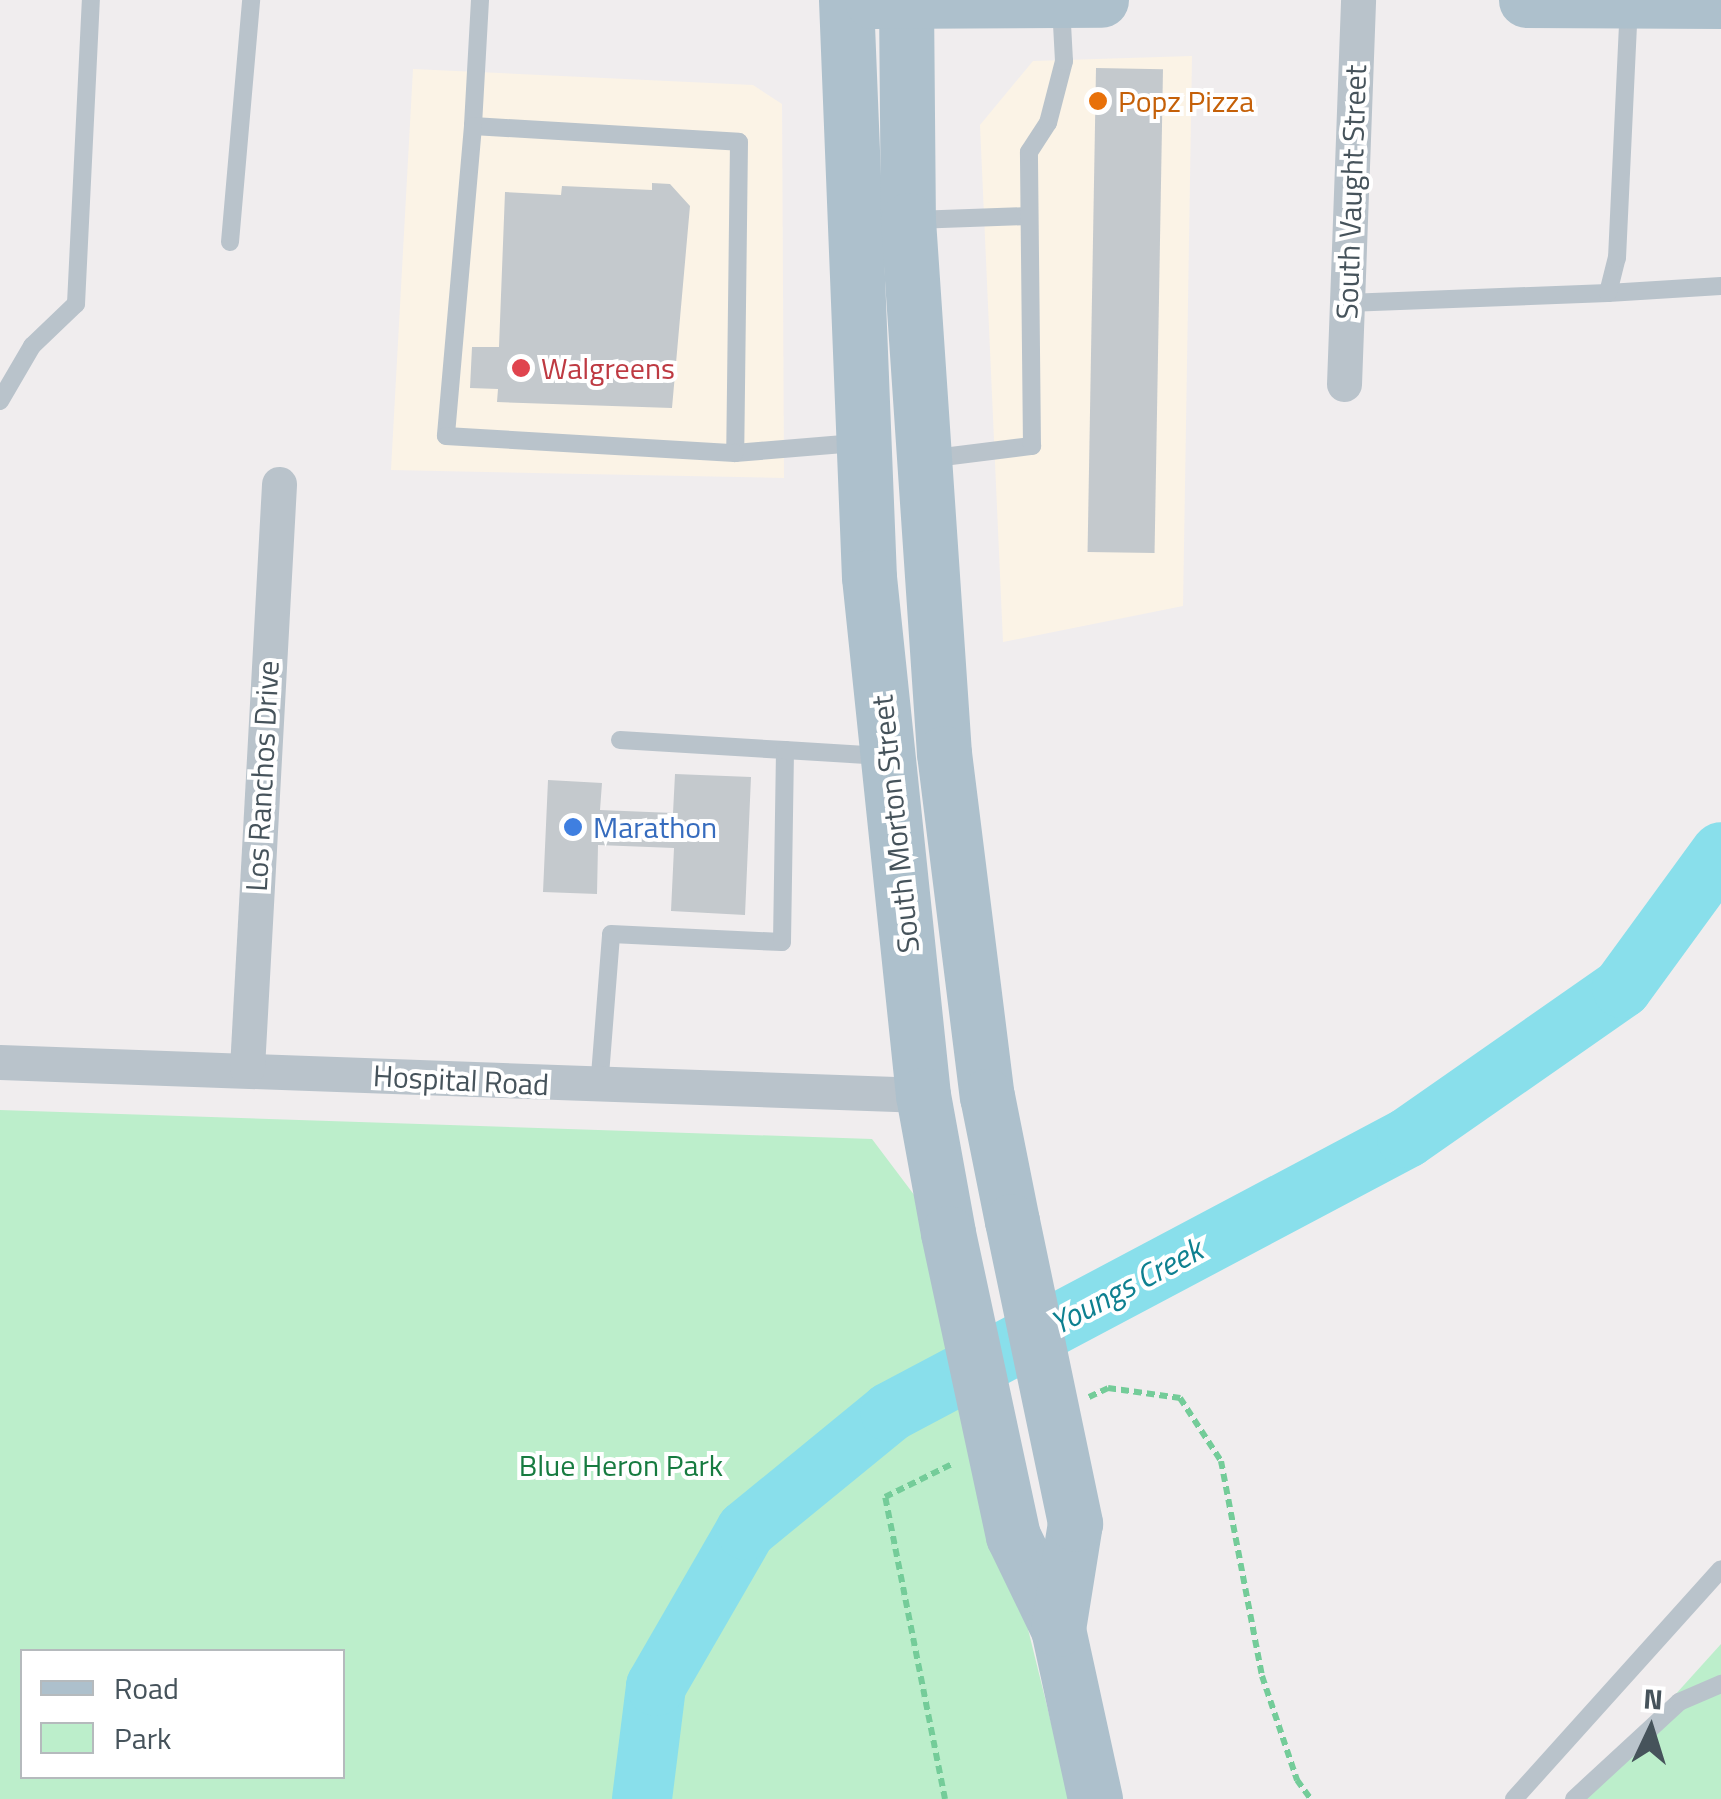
<!DOCTYPE html>
<style>
body{margin:0}
#map{position:relative;width:1721px;height:1799px;overflow:hidden;background:#f0edee;font-family:"Titillium Web",sans-serif}
div>[style]{position:absolute}
.commercial>*{inset:0;background:#fbf3e6}
.green>*{inset:0;background:#bceecb}
.river>*{height:60px;margin:-30px;padding:0 30px;transform-origin:30px;border-radius:30px;background:#89dfeb}
.building>*{inset:0;background:#c4c9cd;transform-origin:0 0}
.path>*{height:6px;margin-top:-3px;transform-origin:0;background:repeating-linear-gradient(90deg,#74cc99 0 8px,transparent 0 13px)}
.service>*{height:18px;margin:-9px;padding:0 9px;transform-origin:9px;border-radius:9px;background:#b9c3cb}
.minor>*{height:35px;margin:-17.5px;padding:0 17.5px;transform-origin:17.5px;border-radius:17.5px;background:#b9c3cb}
.primary>*{height:55px;margin:-27.5px;padding:0 27.5px;transform-origin:27.5px;border-radius:27.5px;background:#adc0cc}
.primary-bridge>*{height:55px;margin:-27.5px;padding:0 27.5px;transform-origin:27.5px;border-radius:27.5px;background:#adc0cc}
.dots>*{width:28px;height:28px;translate:-50% -50%;box-sizing:border-box;border:5px solid #fff;border-radius:50%}
span{translate:-50% -50%;white-space:nowrap;text-align:center;line-height:1.15;-webkit-text-stroke:8px #fff;paint-order:stroke}
.food-label{font-size:30px;color:#c56008}
.left{translate:0 -50%;text-align:left}
.street-label{font-size:30px;color:#46535b}
.health-label{font-size:30px;color:#be3a42}
.shop-label{font-size:30px;color:#366cbe}
.park-label{font-size:30px;color:#177b40}
.water-label{font-size:32px;color:#0e8090;font-style:italic}
.legend{position:absolute;left:20px;top:1649px;width:325px;height:130px;box-sizing:border-box;background:#fff;border:2px solid #b5babd;margin:0;padding:12px 18px;list-style:none;font-size:30px;color:#46535b}
.legend li{display:flex;align-items:center;gap:20px;height:50px}
.legend b{width:50px;border:2px solid #b5babd}
.north{position:absolute;left:1601px;top:1679px;width:100px;height:100px;-webkit-text-stroke:8px #fff;paint-order:stroke;rotate:4deg;font-size:28px;font-weight:700;line-height:40px;text-align:center;color:#46535b}
.north::after{content:'';display:block;margin:auto;width:35px;height:45px;background:#46535b;clip-path:polygon(50% 0,100% 100%,50% 72%,0 100%)}
</style>
<div id="map">
<div class="commercial">
<div style="clip-path:polygon(1192px 56px,1183px 606px,1003px 642px,980px 125px,1033px 61px)"></div>
<div style="clip-path:polygon(413px 69px,753px 85px,782px 104px,784px 478px,391px 470px)"></div>
</div>
<div class="green">
<div style="clip-path:polygon(evenodd,0 1110px,872px 1139px,924px 1208px,1070px 1799px,0 1799px,0 1110px,22px 1652px,342px 1652px,342px 1776px,22px 1776px,22px 1652px)"></div>
<div style="clip-path:polygon(1721px 1644px,1721px 1799px,1581px 1799px)"></div>
</div>
<div class="river">
<div style="left:642px;top:1799px;width:114px;rotate:-82.9deg"></div>
<div style="left:656px;top:1686px;width:180px;rotate:-60deg"></div>
<div style="left:746px;top:1530px;width:186px;rotate:-39.3deg"></div>
<div style="left:890px;top:1412px;width:585px;rotate:-27.92deg"></div>
<div style="left:1407px;top:1138px;width:262px;rotate:-34.9deg"></div>
<div style="left:1622px;top:988px;width:168px;rotate:-53.9deg"></div>
</div>
<div class="building">
<div style="left:1096px;top:68px;width:67px;height:484px;rotate:1deg"></div>
<div style="clip-path:polygon(652px 183px,670px 184px,690px 206px,672px 408px,497px 402px,498px 389px,470px 388px,472px 347px,499px 347px,505px 192px,561px 195px,562px 186px,652px 190px)"></div>
<div style="clip-path:polygon(675px 774px,751px 777px,745px 915px,671px 911px,674px 848px,598px 845px,597px 894px,543px 892px,548px 780px,602px 783px,600px 810px,673px 813px)"></div>
</div>
<div class="path">
<div style="left:1089px;top:1397px;width:21px;rotate:-25deg"></div>
<div style="left:1108px;top:1388px;width:73px;rotate:7.9deg"></div>
<div style="left:1180px;top:1398px;width:75px;rotate:56.9deg"></div>
<div style="left:1221px;top:1461px;width:219px;rotate:79.2deg"></div>
<div style="left:1262px;top:1676px;width:110px;rotate:71.4deg"></div>
<div style="left:1297px;top:1780px;width:24px;rotate:54deg"></div>
<div style="left:945px;top:1799px;width:308px;rotate:-101.2deg"></div>
<div style="left:885px;top:1497px;width:75px;rotate:-26.2deg"></div>
</div>
<div class="service">
<div style="left:480px;top:0;width:126px;rotate:93.2deg"></div>
<div style="left:473px;top:126px;width:266px;rotate:3.4deg"></div>
<div style="left:739px;top:142px;width:311px;rotate:90.7deg"></div>
<div style="left:735px;top:453px;width:121px;rotate:-4.7deg"></div>
<div style="left:473px;top:126px;width:311px;rotate:95deg"></div>
<div style="left:446px;top:436px;width:289px;rotate:3.4deg"></div>
<div style="left:914px;top:220px;width:115px;rotate:-2deg"></div>
<div style="left:230px;top:242px;width:243px;rotate:-85deg"></div>
<div style="left:1608px;top:293px;width:113px;rotate:-3.5deg"></div>
<div style="left:1347px;top:303px;width:261px;rotate:-2.2deg"></div>
<div style="left:1608px;top:293px;width:36px;rotate:-76deg"></div>
<div style="left:1617px;top:258px;width:253px;rotate:-87.3deg"></div>
<div style="left:0;top:401px;width:64px;rotate:-59.8deg"></div>
<div style="left:32px;top:346px;width:61px;rotate:-43.7deg"></div>
<div style="left:76px;top:304px;width:304px;rotate:-87.2deg"></div>
<div style="left:927px;top:459px;width:106px;rotate:-7.1deg"></div>
<div style="left:1032px;top:446px;width:294px;rotate:-90.6deg"></div>
<div style="left:1029px;top:152px;width:35px;rotate:-57deg"></div>
<div style="left:1048px;top:123px;width:64px;rotate:-75.5deg"></div>
<div style="left:1064px;top:61px;width:55px;rotate:-93.1deg"></div>
<div style="left:620px;top:740px;width:165px;rotate:3.5deg"></div>
<div style="left:599px;top:1088px;width:154px;rotate:-85.5deg"></div>
<div style="left:611px;top:934px;width:171px;rotate:2.7deg"></div>
<div style="left:782px;top:942px;width:192px;rotate:-89.1deg"></div>
<div style="left:785px;top:750px;width:97px;rotate:3.5deg"></div>
<div style="left:1514px;top:1799px;width:309px;rotate:-48deg"></div>
<div style="left:1574px;top:1799px;width:143px;rotate:-42.7deg"></div>
<div style="left:1679px;top:1702px;width:46px;rotate:-23.2deg"></div>
</div>
<div class="minor">
<div style="left:1344px;top:384px;width:384px;rotate:-87.9deg"></div>
<div style="left:0;top:1062px;width:924px;rotate:2.05deg"></div>
<div style="left:247px;top:1068px;width:585px;rotate:-86.86deg"></div>
</div>
<div class="primary">
<div style="left:846px;top:0;width:577px;rotate:87.72deg"></div>
<div style="left:869px;top:577px;width:521px;rotate:84.05deg"></div>
<div style="left:923px;top:1095px;width:140px;rotate:79.7deg"></div>
<div style="left:906px;top:0;width:220px;rotate:89.5deg"></div>
<div style="left:908px;top:220px;width:534px;rotate:86.14deg"></div>
<div style="left:944px;top:753px;width:346px;rotate:82.9deg"></div>
<div style="left:987px;top:1096px;width:127px;rotate:78.7deg"></div>
<div style="left:1526px;top:0;width:195px;rotate:0.3deg"></div>
<div style="left:872px;top:1px;width:229px;rotate:-0.3deg"></div>
<div style="left:1013px;top:1536px;width:103px;rotate:64.2deg"></div>
<div style="left:1058px;top:1629px;width:174px;rotate:77.7deg"></div>
<div style="left:1058px;top:1629px;width:107px;rotate:-80.9deg"></div>
</div>
<div class="primary-bridge">
<div style="left:1012px;top:1221px;width:309px;rotate:78.2deg"></div>
<div style="left:948px;top:1233px;width:310px;rotate:77.9deg"></div>
</div>
<div class="dots">
<div style="left:1098px;top:101px;background:#e8710a"></div>
<div style="left:521px;top:368px;background:#e0444e"></div>
<div style="left:573px;top:827px;background:#3f7fe0"></div>
</div>
<div class="food-label">
<span class="left" style="left:1118px;top:101px">Popz Pizza</span>
</div>
<div class="street-label">
<span style="left:1351px;top:192px;rotate:-88deg">South Vaught Street</span>
<span style="left:262px;top:776px;rotate:-87deg">Los Ranchos Drive</span>
<span style="left:895px;top:824px;rotate:-96deg">South Morton Street</span>
<span style="left:461px;top:1080px;rotate:3deg">Hospital Road</span>
</div>
<div class="health-label">
<span class="left" style="left:541px;top:368px">Walgreens</span>
</div>
<div class="shop-label">
<span class="left" style="left:593px;top:827px">Marathon</span>
</div>
<div class="park-label">
<span style="left:621px;top:1465px">Blue Heron Park</span>
</div>
<div class="water-label">
<span style="left:1126px;top:1286px;rotate:-28deg">Youngs Creek</span>
</div>
<ul class="legend">
<li><b style="height:12px;background:#adc0cc"></b>Road</li>
<li><b style="height:28px;background:#bceecb"></b>Park</li>
</ul>
<div class="north">N</div>
</div>
